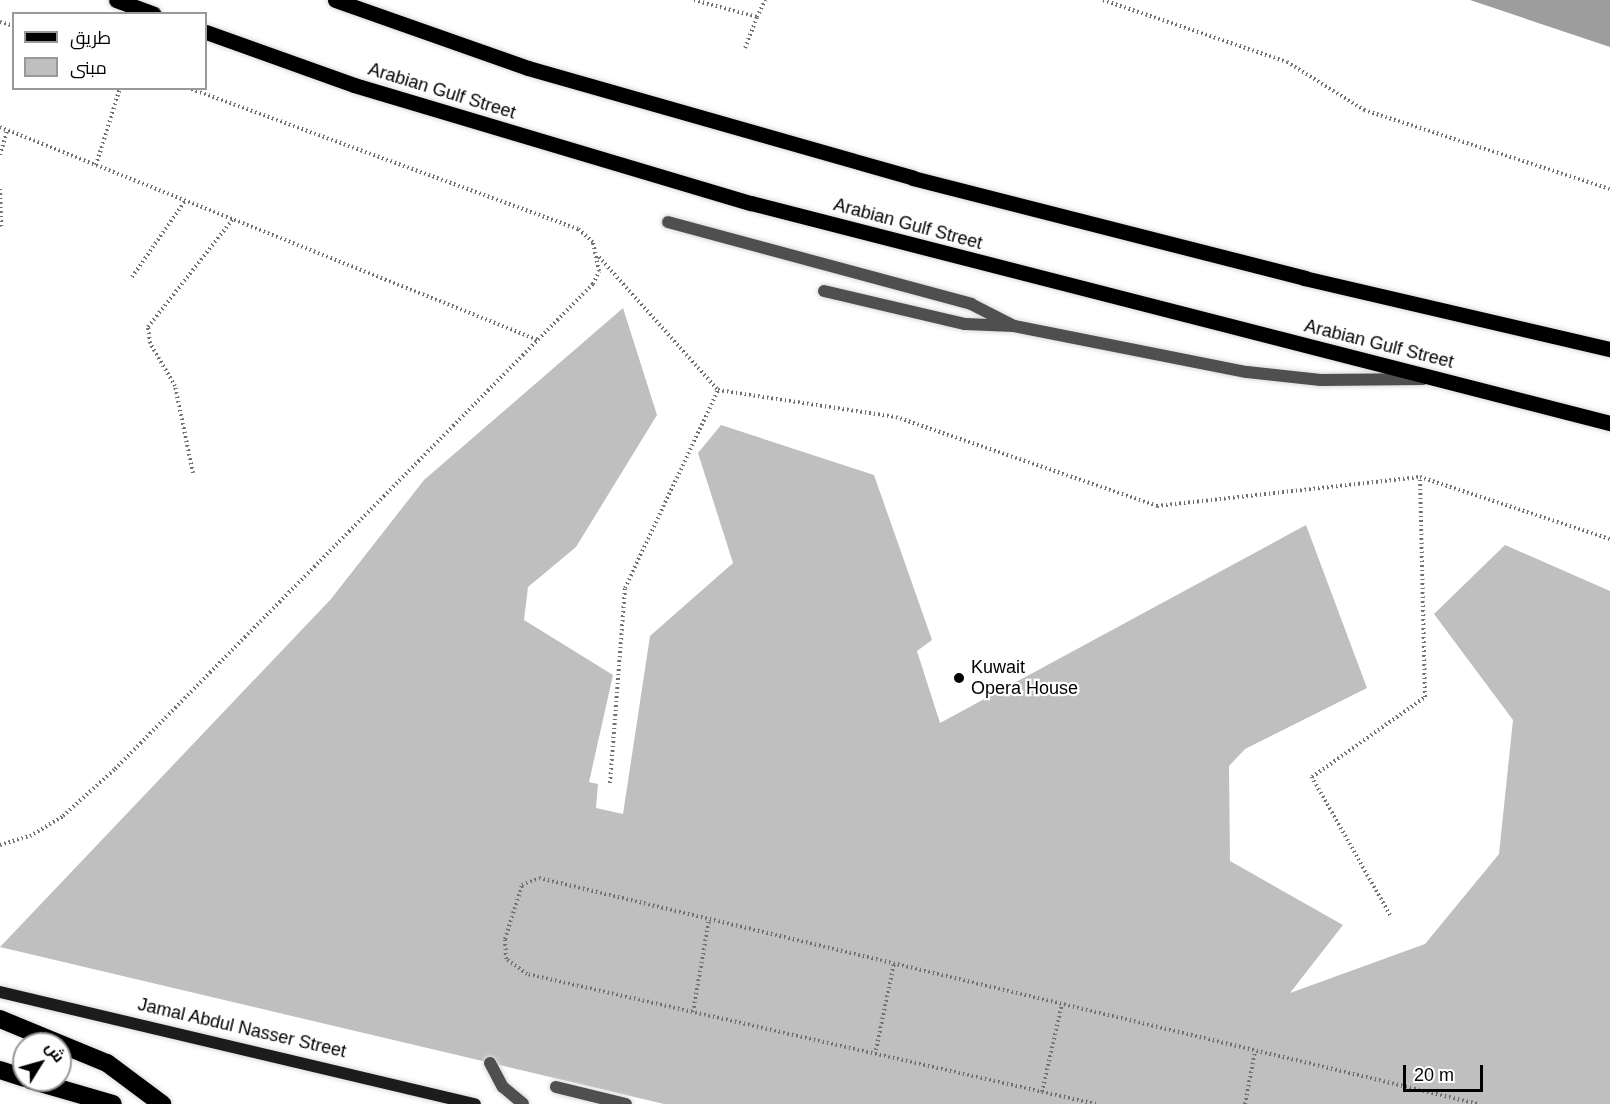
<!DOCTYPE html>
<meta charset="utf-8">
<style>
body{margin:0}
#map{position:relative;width:1610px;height:1104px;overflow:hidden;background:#fff;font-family:Helvetica,Cairo,sans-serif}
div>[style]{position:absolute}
.water>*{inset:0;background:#9d9d9d}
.building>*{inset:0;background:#bfbfbf}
.path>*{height:4px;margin-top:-2px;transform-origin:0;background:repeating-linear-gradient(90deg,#717171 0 1.5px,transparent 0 4.5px)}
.roads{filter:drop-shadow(0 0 2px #dbdbdb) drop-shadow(0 0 2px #dbdbdb)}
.lane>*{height:12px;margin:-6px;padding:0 6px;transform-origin:6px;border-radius:6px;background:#4f4f4f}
.secondary>*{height:12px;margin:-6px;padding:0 6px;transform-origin:6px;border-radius:6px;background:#1c1c1c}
.primary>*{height:15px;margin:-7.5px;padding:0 7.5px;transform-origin:7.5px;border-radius:7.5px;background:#000}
.highway>*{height:18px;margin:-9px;padding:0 9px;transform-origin:9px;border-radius:9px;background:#000}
.dots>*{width:16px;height:16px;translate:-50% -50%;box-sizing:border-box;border:3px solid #fff;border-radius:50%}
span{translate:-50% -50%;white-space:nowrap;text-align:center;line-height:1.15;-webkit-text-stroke:4.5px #fff;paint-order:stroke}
.street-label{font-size:18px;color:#000}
.poi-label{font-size:18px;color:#000}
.left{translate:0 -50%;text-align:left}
.legend{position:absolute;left:12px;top:12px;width:195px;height:78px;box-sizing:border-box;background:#fff;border:2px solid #999;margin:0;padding:8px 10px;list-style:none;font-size:18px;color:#000}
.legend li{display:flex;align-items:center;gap:12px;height:30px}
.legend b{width:30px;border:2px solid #999}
.north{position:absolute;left:12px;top:1032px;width:60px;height:60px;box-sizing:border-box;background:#fff;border:2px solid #999;border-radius:50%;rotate:53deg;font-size:16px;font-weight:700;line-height:24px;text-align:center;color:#000}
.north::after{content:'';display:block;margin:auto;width:21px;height:27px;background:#000;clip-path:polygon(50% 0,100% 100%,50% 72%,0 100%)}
.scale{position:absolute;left:1403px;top:1065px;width:80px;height:27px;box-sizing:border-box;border:3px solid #000;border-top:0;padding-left:8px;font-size:18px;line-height:21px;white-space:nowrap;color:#000;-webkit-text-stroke:4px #fff;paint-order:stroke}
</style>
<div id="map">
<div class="water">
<div style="clip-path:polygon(1470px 0,1610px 0,1610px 47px)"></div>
</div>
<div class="building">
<div style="clip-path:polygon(623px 308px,657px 415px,576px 547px,528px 587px,524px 620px,613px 675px,589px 782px,598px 784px,596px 808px,623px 814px,650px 636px,733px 563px,698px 453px,721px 425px,874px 475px,932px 640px,917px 651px,940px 723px,1306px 525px,1367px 688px,1245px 749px,1229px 766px,1230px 861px,1343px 925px,1290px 993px,1425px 944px,1499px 854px,1513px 720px,1434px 614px,1505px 545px,1610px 591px,1610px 1104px,664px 1104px,0 947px,331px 599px,424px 480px)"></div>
</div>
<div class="path">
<div style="left:694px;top:0;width:65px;rotate:15.1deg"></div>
<div style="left:757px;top:17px;width:19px;rotate:-65deg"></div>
<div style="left:1103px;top:0;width:194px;rotate:18.6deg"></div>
<div style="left:1287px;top:62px;width:91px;rotate:31.9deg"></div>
<div style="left:1364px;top:110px;width:258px;rotate:17.8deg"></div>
<div style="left:0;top:22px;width:15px;rotate:16deg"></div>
<div style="left:745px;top:48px;width:33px;rotate:-69deg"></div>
<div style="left:0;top:127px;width:579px;rotate:21.6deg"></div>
<div style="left:0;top:155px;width:26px;rotate:-74deg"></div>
<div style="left:96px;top:165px;width:81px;rotate:-72.7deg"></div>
<div style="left:0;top:189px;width:38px;rotate:88deg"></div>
<div style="left:599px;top:257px;width:178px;rotate:48.2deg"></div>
<div style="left:718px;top:390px;width:180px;rotate:8.6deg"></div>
<div style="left:896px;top:417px;width:276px;rotate:18.8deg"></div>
<div style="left:1157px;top:506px;width:265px;rotate:-6.3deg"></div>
<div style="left:1420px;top:477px;width:200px;rotate:18.1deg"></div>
<div style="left:132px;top:277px;width:93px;rotate:-55.1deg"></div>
<div style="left:193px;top:473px;width:89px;rotate:-101.7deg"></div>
<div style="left:175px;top:386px;width:50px;rotate:-120.2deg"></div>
<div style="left:150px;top:343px;width:16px;rotate:-97deg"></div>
<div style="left:148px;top:327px;width:137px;rotate:-51.8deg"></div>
<div style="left:610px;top:783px;width:196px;rotate:-85.6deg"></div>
<div style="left:625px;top:588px;width:219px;rotate:-64.8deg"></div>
<div style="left:0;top:845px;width:31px;rotate:-17deg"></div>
<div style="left:30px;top:836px;width:39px;rotate:-31deg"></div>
<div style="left:63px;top:816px;width:70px;rotate:-42.1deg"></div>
<div style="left:115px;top:769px;width:681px;rotate:-45.42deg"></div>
<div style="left:593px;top:284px;width:14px;rotate:-65deg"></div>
<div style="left:599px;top:271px;width:30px;rotate:-102deg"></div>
<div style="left:593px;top:242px;width:20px;rotate:-139deg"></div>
<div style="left:578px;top:229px;width:414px;rotate:-160.1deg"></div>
<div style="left:1390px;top:915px;width:159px;rotate:-119.5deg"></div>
<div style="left:1312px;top:777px;width:138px;rotate:-35.3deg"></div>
<div style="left:1425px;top:697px;width:220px;rotate:-91.3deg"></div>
<div style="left:693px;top:1012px;width:94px;rotate:-80.2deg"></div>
<div style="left:876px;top:1050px;width:89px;rotate:-78.3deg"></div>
<div style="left:1042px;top:1092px;width:90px;rotate:-77.2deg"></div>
<div style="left:1096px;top:1104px;width:584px;rotate:-167.13deg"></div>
<div style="left:527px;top:974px;width:26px;rotate:-144deg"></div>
<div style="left:506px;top:959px;width:20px;rotate:-93deg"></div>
<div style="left:505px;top:939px;width:57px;rotate:-72.5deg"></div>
<div style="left:522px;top:885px;width:18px;rotate:-22deg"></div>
<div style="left:539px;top:878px;width:966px;rotate:13.53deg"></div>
<div style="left:1245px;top:1104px;width:54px;rotate:-79.3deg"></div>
</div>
<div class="roads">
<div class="lane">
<div style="left:668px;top:222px;width:314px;rotate:15.1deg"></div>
<div style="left:971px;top:304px;width:48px;rotate:27.1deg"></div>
<div style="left:824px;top:291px;width:145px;rotate:13.2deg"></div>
<div style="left:965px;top:324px;width:49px;rotate:2.3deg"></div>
<div style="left:1014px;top:326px;width:237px;rotate:11.2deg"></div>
<div style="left:1247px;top:372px;width:74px;rotate:6.2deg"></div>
<div style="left:1321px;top:380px;width:102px;rotate:-0.6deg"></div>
<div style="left:490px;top:1063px;width:27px;rotate:62deg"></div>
<div style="left:503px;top:1087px;width:26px;rotate:40deg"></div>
<div style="left:556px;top:1087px;width:72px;rotate:13.7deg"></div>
</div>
<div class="secondary">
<div style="left:0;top:992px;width:488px;rotate:13.3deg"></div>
</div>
<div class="primary">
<div style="left:116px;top:0;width:40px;rotate:20.2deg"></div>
<div style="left:335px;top:0;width:205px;rotate:19.4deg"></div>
<div style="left:528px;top:68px;width:400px;rotate:15.9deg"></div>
<div style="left:913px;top:178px;width:404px;rotate:14.3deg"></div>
<div style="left:1304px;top:278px;width:314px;rotate:13.1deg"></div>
<div style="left:206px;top:32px;width:157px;rotate:19.7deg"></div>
<div style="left:354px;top:85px;width:414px;rotate:16.6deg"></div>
<div style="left:751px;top:203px;width:887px;rotate:14.37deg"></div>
</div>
<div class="highway">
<div style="left:0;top:1019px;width:116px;rotate:22.4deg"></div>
<div style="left:107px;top:1063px;width:69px;rotate:36.7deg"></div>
<div style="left:0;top:1070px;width:25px;rotate:18deg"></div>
<div style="left:30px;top:1080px;width:86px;rotate:16.1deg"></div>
</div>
</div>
<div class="dots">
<div style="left:959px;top:678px;background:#000"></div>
</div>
<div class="street-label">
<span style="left:442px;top:91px;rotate:17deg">Arabian Gulf Street</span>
<span style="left:908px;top:224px;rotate:15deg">Arabian Gulf Street</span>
<span style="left:1379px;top:344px;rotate:14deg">Arabian Gulf Street</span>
<span style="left:242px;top:1028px;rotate:13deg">Jamal Abdul Nasser Street</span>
</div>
<div class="poi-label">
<span class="left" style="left:971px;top:678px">Kuwait<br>Opera House</span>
</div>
<ul class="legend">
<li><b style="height:8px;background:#000"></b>طريق</li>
<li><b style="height:16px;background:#bfbfbf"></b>مبنى</li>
</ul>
<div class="north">ش</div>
<div class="scale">20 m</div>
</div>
